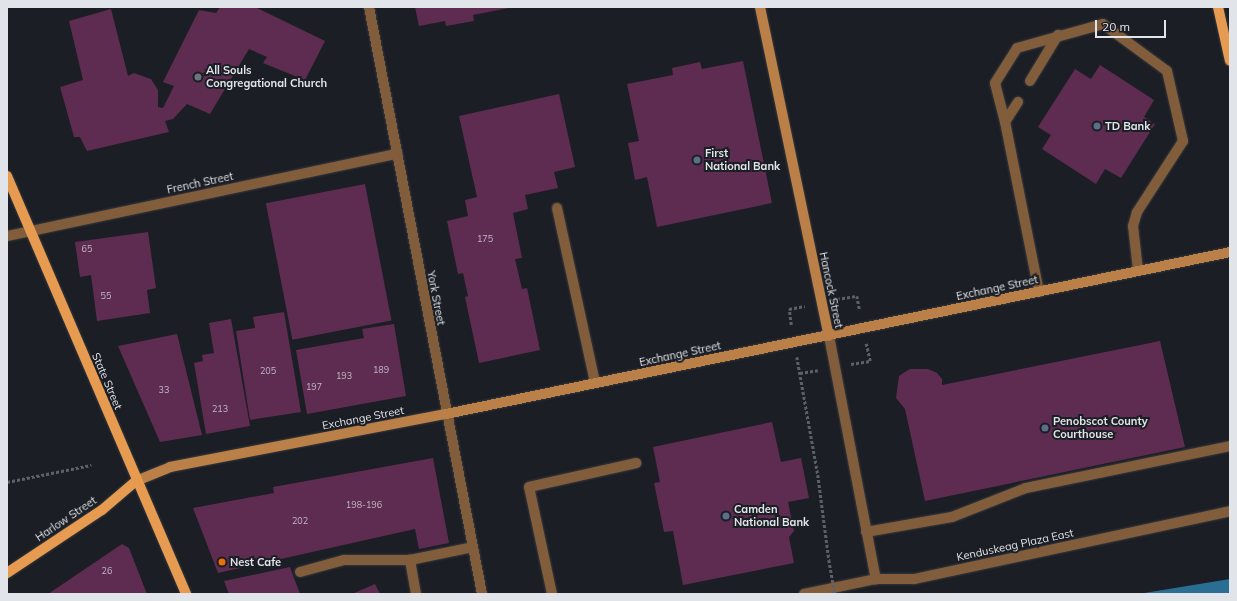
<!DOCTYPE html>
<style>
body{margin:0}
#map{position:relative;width:1237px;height:601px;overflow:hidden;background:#1b1e24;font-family:Mulish,sans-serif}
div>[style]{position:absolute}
.water>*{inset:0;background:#2b6e94}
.building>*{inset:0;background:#5e2c51;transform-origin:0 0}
.path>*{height:2.5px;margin-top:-1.25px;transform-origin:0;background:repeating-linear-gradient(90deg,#5d6065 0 3px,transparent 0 5px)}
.roads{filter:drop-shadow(0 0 1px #373a3f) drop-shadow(0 0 1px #373a3f)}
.lane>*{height:10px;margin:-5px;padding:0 5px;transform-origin:5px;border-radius:5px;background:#815d3b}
.street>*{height:10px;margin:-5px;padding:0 5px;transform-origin:5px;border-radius:5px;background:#815d3b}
.secondary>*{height:10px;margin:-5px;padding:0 5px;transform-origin:5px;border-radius:5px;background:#ba8048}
.primary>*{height:10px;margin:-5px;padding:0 5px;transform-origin:5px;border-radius:5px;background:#e69b51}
.path-bridge>*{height:2.5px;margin-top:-1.25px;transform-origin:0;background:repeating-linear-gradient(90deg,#5d6065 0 3px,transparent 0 5px)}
.dots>*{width:11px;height:11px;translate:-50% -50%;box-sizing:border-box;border:2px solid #1b1e24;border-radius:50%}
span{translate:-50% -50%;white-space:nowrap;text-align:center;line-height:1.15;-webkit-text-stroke:4px #1b1e24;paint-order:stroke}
.number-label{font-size:9px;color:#c0b6c2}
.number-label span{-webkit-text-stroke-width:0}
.poi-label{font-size:11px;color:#e1e4e8;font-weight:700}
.left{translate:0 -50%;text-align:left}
.street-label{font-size:11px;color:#e1e4e8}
.frame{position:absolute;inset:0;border:8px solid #e1e4e8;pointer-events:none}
.scale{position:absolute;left:1095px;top:20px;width:71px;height:18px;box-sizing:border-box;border:2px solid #e1e4e8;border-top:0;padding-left:5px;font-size:12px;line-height:14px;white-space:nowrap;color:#e1e4e8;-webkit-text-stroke:3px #1b1e24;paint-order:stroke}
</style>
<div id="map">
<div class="water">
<div style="clip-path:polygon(1230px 579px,1230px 594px,1138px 594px)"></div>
</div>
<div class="building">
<div style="clip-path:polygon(220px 7px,255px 7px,325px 41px,305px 80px,263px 63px,267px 57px,249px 49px,210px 114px,187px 104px,173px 119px,165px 121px,169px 132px,87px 151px,80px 137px,74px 137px,60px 87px,83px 80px,69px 21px,111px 9px,128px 76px,134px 73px,151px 79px,158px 90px,158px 107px,163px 108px,174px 86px,163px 82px,199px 10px,216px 13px)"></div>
<div style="clip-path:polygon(415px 7px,509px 7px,509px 8px,473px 15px,474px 21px,446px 26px,445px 21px,419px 26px)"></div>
<div style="clip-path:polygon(743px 61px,772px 203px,657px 227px,647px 177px,635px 180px,628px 143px,639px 141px,627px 84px,673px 75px,672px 68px,700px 62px,702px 69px)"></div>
<div style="clip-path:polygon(1100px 65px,1154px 100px,1144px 117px,1155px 124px,1121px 178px,1105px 169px,1096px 184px,1042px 149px,1051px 135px,1038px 127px,1075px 69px,1091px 79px)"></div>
<div style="clip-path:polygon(559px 94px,575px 167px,554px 172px,558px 188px,525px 195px,528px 209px,513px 213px,522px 258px,515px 259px,522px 289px,527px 288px,540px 350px,479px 363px,465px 297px,468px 296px,463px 273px,458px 274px,447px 221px,468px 216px,465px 200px,477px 197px,459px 116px)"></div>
<div style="left:365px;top:184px;width:139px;height:101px;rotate:79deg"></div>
<div style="clip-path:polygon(148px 232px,156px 288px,147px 290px,150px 313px,97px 321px,91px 275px,80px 277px,75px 242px)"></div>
<div style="clip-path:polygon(284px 312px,301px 412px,250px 420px,236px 331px,255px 328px,253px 317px)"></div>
<div style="clip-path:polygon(231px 319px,250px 426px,206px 434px,194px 363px,203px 361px,202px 355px,214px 353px,209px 323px)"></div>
<div style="clip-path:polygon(394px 324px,406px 396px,307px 414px,296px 350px,364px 338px,362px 329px)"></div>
<div style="clip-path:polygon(177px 334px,202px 435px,160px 442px,118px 346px)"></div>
<div style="clip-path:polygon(1160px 341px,1185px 447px,925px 501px,905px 409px,896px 398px,899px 376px,905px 372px,910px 369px,928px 369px,937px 373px,942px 379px,942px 385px)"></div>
<div style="clip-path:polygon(772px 422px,781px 462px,801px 458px,809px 498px,788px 502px,794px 531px,789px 537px,794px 563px,683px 585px,673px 531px,664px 532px,654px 483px,660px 482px,653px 447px)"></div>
<div style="clip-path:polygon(433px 458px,449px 543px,419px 549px,415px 529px,218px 573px,193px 508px,274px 493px,273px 487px)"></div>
<div style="clip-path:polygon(122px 544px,129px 548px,147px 594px,48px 594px)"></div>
<div style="clip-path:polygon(290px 567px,300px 594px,229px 594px,224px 581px)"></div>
<div style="clip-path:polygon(375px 584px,380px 594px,352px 594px)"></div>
</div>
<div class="path">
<div style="left:837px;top:299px;width:20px;rotate:-9deg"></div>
<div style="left:857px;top:296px;width:15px;rotate:79deg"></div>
<div style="left:791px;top:325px;width:16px;rotate:-97deg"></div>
<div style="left:789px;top:309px;width:16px;rotate:-11deg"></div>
<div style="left:797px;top:357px;width:120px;rotate:79.9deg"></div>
<div style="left:818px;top:475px;width:86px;rotate:82.6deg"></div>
<div style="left:851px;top:364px;width:19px;rotate:-9deg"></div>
<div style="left:870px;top:361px;width:18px;rotate:-103deg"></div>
<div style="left:800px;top:373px;width:18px;rotate:-9deg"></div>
<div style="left:7px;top:482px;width:86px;rotate:-11.4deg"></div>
</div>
<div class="roads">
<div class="lane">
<div style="left:1030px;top:81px;width:54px;rotate:-58.7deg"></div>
<div style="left:1005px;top:122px;width:24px;rotate:-57deg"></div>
<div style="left:557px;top:208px;width:179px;rotate:77.7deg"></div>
<div style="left:1039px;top:292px;width:173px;rotate:-101.3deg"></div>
<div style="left:1005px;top:122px;width:40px;rotate:-104.4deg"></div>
<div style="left:995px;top:83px;width:41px;rotate:-57.8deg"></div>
<div style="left:1017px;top:48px;width:89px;rotate:-15.6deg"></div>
<div style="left:1103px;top:24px;width:79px;rotate:36.3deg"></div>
<div style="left:1167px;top:71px;width:72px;rotate:77.1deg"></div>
<div style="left:1183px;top:141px;width:85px;rotate:122.9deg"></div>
<div style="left:1137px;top:212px;width:15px;rotate:106deg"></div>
<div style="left:1133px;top:226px;width:44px;rotate:83.5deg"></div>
<div style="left:866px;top:532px;width:87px;rotate:-9.9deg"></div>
<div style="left:952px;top:517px;width:79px;rotate:-21.4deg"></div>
<div style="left:1026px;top:488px;width:208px;rotate:-11.6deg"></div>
<div style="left:300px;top:572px;width:46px;rotate:-15.3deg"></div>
<div style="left:344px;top:560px;width:66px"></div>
<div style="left:416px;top:594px;width:35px;rotate:-100deg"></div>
<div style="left:410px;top:560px;width:64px;rotate:-11.7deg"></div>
<div style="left:552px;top:594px;width:109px;rotate:-102.1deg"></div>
<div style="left:529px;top:487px;width:110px;rotate:-12.6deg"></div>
</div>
<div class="street">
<div style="left:369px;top:7px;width:598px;rotate:79.1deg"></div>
<div style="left:7px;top:236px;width:399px;rotate:-11.9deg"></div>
<div style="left:829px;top:336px;width:248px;rotate:79.1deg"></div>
<div style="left:804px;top:594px;width:74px;rotate:-11.8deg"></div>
<div style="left:876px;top:579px;width:38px"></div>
<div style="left:914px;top:579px;width:323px;rotate:-12.1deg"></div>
</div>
<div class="secondary">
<div style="left:760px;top:7px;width:336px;rotate:78.2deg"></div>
<div style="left:136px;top:481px;width:37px;rotate:-22deg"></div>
<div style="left:170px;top:467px;width:281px;rotate:-10.9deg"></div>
<div style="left:446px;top:414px;width:801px;rotate:-11.67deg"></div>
</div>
<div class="primary">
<div style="left:1218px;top:7px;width:55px;rotate:77.5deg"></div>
<div style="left:7px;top:176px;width:455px;rotate:66.8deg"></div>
<div style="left:7px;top:573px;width:114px;rotate:-33.6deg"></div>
<div style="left:102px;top:510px;width:45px;rotate:-40.5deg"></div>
</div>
</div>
<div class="path-bridge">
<div style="left:829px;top:560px;width:35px;rotate:80deg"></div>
</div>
<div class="dots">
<div style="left:198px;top:77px;background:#6b7280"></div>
<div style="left:1097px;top:126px;background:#5c6f8a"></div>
<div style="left:697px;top:160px;background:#5c6f8a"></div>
<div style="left:1045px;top:428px;background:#5c6f8a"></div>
<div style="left:726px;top:516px;background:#5c6f8a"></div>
<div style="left:222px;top:562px;background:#e8710a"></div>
</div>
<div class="number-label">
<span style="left:485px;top:239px">175</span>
<span style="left:87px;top:249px">65</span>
<span style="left:106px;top:296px">55</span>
<span style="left:381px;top:370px">189</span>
<span style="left:268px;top:371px">205</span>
<span style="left:344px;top:376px">193</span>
<span style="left:314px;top:387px">197</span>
<span style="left:164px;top:390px">33</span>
<span style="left:220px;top:409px">213</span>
<span style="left:364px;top:505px">198-196</span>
<span style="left:300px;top:521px">202</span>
<span style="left:107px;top:571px">26</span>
</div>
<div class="poi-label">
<span class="left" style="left:206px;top:77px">All Souls<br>Congregational Church</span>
<span class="left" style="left:1105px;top:126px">TD Bank</span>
<span class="left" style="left:705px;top:160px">First<br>National Bank</span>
<span class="left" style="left:1053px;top:428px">Penobscot County<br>Courthouse</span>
<span class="left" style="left:734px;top:516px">Camden<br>National Bank</span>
<span class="left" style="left:230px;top:562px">Nest Cafe</span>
</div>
<div class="street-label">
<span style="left:200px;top:183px;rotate:-12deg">French Street</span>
<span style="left:997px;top:288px;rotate:-12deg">Exchange Street</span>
<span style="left:831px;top:290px;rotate:78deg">Hancock Street</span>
<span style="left:436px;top:298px;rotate:79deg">York Street</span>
<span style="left:680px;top:354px;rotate:-12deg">Exchange Street</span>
<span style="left:107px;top:381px;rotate:67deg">State Street</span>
<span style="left:363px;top:418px;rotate:-11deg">Exchange Street</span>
<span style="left:66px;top:519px;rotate:-34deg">Harlow Street</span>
<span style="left:1015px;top:545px;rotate:-12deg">Kenduskeag Plaza East</span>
</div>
<div class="frame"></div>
<div class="scale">20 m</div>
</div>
